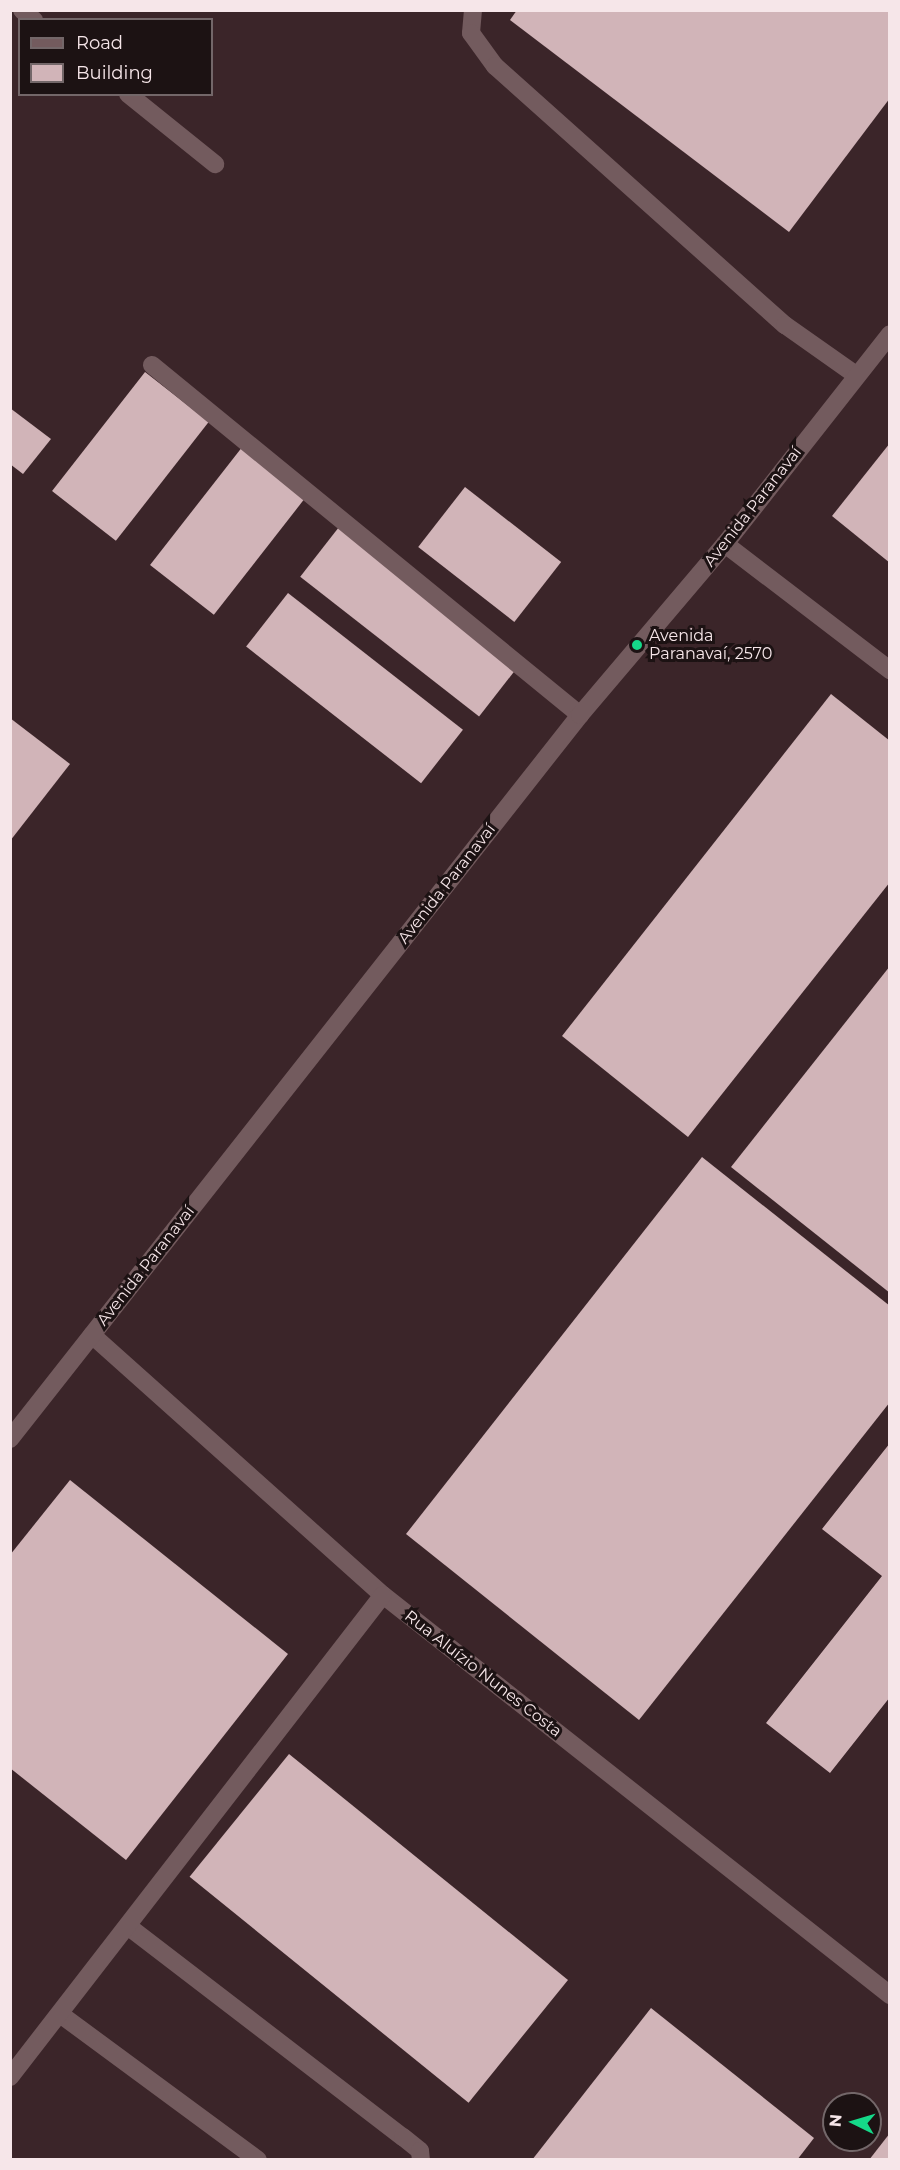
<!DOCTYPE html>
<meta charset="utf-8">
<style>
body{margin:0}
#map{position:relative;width:900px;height:2170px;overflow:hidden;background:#3b2529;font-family:Montserrat,sans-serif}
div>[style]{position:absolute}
.building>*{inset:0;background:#d1b4b8;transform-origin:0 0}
.minor>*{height:18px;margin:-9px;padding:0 9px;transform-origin:9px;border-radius:9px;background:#735b5e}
.dots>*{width:16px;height:16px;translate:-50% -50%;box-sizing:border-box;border:3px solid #1c1213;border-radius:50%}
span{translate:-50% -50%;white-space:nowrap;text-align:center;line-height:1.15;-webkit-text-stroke:6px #1c1213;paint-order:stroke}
.street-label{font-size:16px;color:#f6e6e9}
.poi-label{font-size:16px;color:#f6e6e9}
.left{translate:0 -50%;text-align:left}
.frame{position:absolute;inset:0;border:12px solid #f6e6e9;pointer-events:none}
.legend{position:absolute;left:18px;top:18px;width:195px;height:78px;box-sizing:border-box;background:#1c1213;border:2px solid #736769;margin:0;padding:8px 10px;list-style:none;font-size:18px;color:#f6e6e9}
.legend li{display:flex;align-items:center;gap:12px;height:30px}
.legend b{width:30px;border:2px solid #736769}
.north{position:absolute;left:822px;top:2092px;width:60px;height:60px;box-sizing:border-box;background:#1c1213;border:2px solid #736769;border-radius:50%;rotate:275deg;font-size:16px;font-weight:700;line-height:24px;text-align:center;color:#f6e6e9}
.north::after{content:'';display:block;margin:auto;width:21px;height:27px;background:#15d989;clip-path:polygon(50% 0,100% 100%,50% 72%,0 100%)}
</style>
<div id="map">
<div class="building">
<div style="clip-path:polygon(517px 10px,890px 10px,890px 98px,789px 232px,510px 20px)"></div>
<div style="left:145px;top:372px;width:81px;height:151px;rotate:38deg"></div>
<div style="clip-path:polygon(10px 408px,51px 439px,23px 474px,10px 464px)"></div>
<div style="clip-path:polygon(890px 443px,890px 563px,832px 516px)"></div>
<div style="left:243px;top:446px;width:81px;height:151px;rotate:38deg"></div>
<div style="left:465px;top:487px;width:122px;height:76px;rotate:38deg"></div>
<div style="left:339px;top:527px;width:227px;height:63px;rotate:38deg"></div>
<div style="left:288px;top:593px;width:222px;height:68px;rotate:38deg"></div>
<div style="clip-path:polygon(831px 694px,890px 741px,890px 882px,688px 1137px,562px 1036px)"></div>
<div style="clip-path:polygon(10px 718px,70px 764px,10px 841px)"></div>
<div style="clip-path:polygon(890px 966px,890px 1293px,731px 1167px)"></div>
<div style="clip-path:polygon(702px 1157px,890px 1306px,890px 1402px,639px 1720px,406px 1534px)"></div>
<div style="clip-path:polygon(890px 1443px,890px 1697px,830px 1773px,766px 1723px,882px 1576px,822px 1529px)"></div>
<div style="clip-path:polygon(70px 1480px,288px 1654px,126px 1860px,10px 1768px,10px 1555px)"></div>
<div style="left:289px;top:1754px;width:359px;height:158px;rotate:39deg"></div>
<div style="clip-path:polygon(651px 2008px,814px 2138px,797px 2160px,532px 2160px)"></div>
<div style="clip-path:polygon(890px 2133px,890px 2160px,869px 2160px)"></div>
</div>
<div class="minor">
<div style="left:22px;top:10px;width:16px;rotate:40deg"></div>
<div style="left:473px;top:10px;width:23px;rotate:95deg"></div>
<div style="left:471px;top:33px;width:41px;rotate:54deg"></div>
<div style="left:495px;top:66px;width:389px;rotate:41.8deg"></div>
<div style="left:785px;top:325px;width:87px;rotate:35.2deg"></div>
<div style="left:128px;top:94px;width:112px;rotate:38.8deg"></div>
<div style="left:152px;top:365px;width:553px;rotate:39.27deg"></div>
<div style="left:725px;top:544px;width:208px;rotate:37.4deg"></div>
<div style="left:92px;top:1335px;width:390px;rotate:41.8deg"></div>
<div style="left:383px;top:1595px;width:646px;rotate:38.27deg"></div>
<div style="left:10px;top:1439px;width:921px;rotate:-51.79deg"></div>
<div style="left:580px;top:715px;width:224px;rotate:-49.7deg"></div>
<div style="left:725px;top:544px;width:267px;rotate:-51.8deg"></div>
<div style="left:129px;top:1927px;width:345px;rotate:37.5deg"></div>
<div style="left:403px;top:2137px;width:22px;rotate:39deg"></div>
<div style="left:420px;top:2151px;width:9px;rotate:84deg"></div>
<div style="left:60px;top:2014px;width:246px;rotate:36.4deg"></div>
<div style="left:10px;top:2077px;width:609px;rotate:-52.27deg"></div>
</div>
<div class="dots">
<div style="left:637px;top:645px;background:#15d989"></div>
</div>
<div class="street-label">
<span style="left:753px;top:507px;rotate:-52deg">Avenida Paranavaí</span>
<span style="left:447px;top:884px;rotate:-52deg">Avenida Paranavaí</span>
<span style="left:146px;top:1266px;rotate:-52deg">Avenida Paranavaí</span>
<span style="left:483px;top:1674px;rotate:38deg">Rua Aluízio Nunes Costa</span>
</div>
<div class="poi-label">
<span class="left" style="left:649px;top:645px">Avenida<br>Paranavaí, 2570</span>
</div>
<div class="frame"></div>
<ul class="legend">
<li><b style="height:8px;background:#735b5e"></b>Road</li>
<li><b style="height:16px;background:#d1b4b8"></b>Building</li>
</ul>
<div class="north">N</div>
</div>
